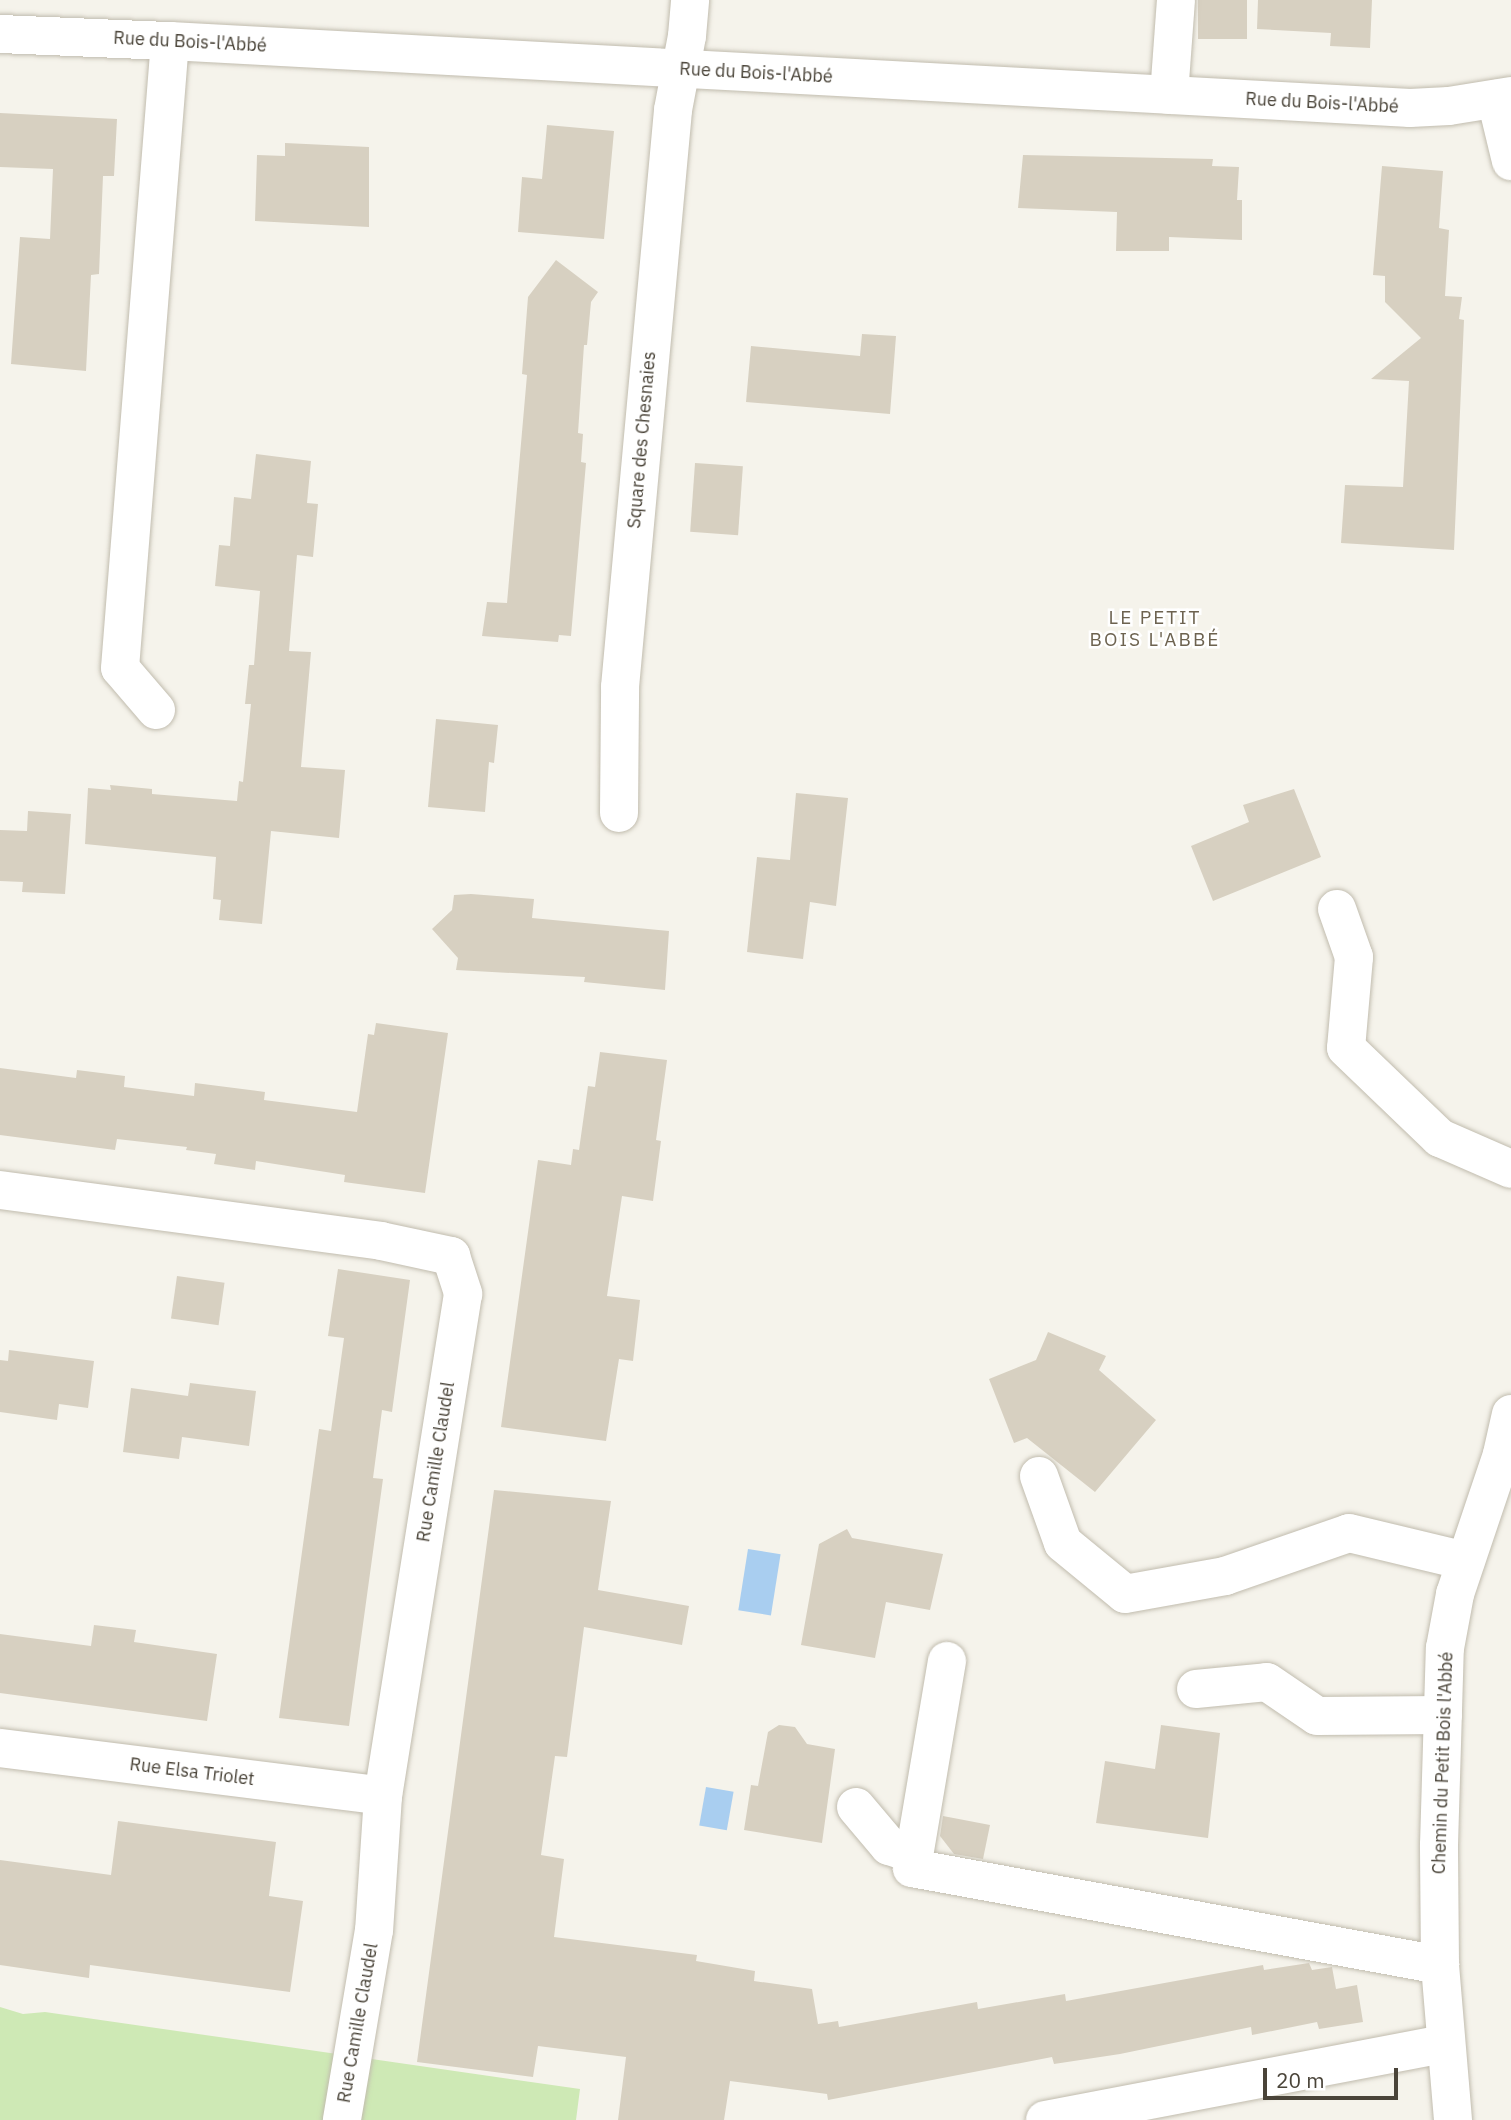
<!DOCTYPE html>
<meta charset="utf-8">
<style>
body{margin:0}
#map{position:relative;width:1511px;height:2120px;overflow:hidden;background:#f5f3eb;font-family:"IBM Plex Sans",sans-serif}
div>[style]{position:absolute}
.green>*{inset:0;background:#cee9b5}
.water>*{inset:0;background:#a9cef0;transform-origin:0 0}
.building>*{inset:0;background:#d7d0c1;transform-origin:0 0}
.roads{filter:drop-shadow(0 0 2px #c1bcae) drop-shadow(0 0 2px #c1bcae)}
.minor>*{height:38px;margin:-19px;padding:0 19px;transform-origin:19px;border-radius:19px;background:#fff}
span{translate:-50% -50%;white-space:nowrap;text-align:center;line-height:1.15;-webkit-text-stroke:5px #fff;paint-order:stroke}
.street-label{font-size:18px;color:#4a4439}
.neighbourhood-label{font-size:19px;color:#6d6350;letter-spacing:2px}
.scale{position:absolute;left:1263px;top:2068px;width:135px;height:32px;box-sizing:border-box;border:4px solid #4a4439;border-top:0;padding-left:9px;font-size:21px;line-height:24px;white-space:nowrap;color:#4a4439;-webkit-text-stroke:5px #fff;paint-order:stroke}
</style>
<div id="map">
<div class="green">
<div style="clip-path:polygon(0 2007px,23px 2014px,45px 2012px,580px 2089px,576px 2120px,0 2120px)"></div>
</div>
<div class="water">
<div style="left:748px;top:1549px;width:33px;height:62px;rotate:9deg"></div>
<div style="left:706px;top:1787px;width:28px;height:39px;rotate:10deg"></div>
</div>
<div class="building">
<div style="left:1198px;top:0;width:49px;height:39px"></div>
<div style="clip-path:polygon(1258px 0,1372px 0,1370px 48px,1330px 46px,1331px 33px,1257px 29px)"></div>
<div style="clip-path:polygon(0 113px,117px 119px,114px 176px,103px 176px,99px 274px,91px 275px,86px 371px,11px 364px,20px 237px,50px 239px,53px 169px,0 167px)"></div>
<div style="clip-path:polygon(547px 125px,614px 131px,604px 239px,518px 232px,522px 177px,542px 179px)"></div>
<div style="clip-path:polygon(285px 143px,369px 147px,369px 227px,255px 221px,257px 155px,285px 156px)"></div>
<div style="clip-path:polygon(1023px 155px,1213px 159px,1212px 166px,1239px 167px,1237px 200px,1242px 200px,1242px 240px,1169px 237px,1169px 251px,1116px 251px,1117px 212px,1018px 208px)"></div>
<div style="clip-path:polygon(1382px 166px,1443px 171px,1439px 228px,1449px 230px,1445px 296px,1462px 297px,1459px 319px,1464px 320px,1454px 550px,1341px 543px,1345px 485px,1403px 487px,1409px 381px,1371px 379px,1421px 338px,1385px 302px,1385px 276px,1373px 275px)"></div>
<div style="clip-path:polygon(556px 260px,598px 292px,591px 302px,587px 345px,584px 345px,578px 433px,583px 434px,581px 462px,586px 463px,571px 636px,559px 635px,558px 642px,482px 636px,487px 602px,507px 603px,527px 375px,522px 374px,528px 297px)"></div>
<div style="clip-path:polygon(862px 334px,896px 336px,890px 414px,746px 402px,751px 346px,860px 356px)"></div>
<div style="clip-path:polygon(256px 454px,311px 461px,307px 503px,318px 504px,313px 557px,297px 555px,289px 651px,311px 652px,301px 767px,345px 770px,339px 838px,271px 831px,262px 924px,219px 920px,221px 900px,213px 899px,216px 857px,85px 844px,88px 788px,111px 790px,110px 785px,152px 789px,152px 794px,237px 801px,239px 781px,243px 782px,251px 704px,245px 704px,249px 665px,254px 665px,260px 591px,215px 586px,219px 545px,230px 546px,234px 497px,251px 499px)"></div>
<div style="left:695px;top:463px;width:48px;height:69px;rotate:4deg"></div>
<div style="clip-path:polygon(436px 719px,498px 725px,494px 763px,489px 762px,485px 812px,428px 807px)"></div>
<div style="clip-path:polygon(1294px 789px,1321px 857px,1213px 901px,1191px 846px,1249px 822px,1243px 805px)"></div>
<div style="clip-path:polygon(796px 793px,848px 798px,836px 906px,810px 902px,803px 959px,747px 952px,757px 857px,790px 860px)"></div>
<div style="clip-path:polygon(28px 811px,71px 814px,65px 894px,22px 892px,23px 882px,0 881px,0 830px,27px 831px)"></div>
<div style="clip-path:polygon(471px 894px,534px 899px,532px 918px,669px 931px,665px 990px,584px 982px,585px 977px,456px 970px,458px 958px,432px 929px,452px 910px,454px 895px)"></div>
<div style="clip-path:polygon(376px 1023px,448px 1033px,425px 1193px,344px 1182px,345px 1175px,256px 1161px,255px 1170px,214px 1164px,216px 1154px,186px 1150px,187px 1147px,117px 1139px,115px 1150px,0 1135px,0 1068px,76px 1078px,77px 1070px,125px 1076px,124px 1087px,194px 1096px,195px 1083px,265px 1092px,264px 1100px,357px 1112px,368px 1034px,374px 1035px)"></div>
<div style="clip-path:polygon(600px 1052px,667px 1060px,656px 1140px,661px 1141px,653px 1201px,622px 1196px,607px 1296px,640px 1300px,633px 1361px,619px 1359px,606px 1441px,501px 1427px,538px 1160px,571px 1165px,573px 1149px,579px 1150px,588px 1086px,595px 1087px)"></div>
<div style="clip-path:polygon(338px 1269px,410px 1280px,392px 1412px,382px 1410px,373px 1478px,383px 1479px,349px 1726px,279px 1718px,319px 1429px,331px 1431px,344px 1338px,328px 1336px)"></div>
<div style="left:177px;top:1276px;width:48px;height:43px;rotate:8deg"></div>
<div style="clip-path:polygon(1048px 1332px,1106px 1356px,1099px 1370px,1156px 1420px,1095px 1492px,1027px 1438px,1014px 1443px,989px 1379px,1036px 1360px)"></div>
<div style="clip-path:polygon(9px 1350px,94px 1361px,88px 1408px,59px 1404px,57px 1420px,0 1412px,0 1360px,8px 1361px)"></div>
<div style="clip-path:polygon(190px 1383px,256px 1391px,249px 1446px,182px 1437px,179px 1459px,123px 1452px,131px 1388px,188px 1396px)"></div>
<div style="clip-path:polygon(494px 1490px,611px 1501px,598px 1590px,689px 1606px,682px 1645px,584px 1627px,567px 1757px,555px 1756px,541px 1855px,564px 1859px,554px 1937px,697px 1955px,696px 1961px,755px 1971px,754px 1981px,812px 1989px,818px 2024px,838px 2021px,839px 2027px,977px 2002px,978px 2009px,1065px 1994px,1066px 2001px,1263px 1965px,1264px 1970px,1309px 1963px,1312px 1970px,1332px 1967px,1336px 1989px,1357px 1985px,1363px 2022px,1319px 2029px,1317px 2022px,1252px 2035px,1251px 2027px,1120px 2054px,1054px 2064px,1052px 2057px,828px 2100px,827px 2094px,730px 2081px,724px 2120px,618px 2120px,626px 2057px,538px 2046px,533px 2077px,417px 2062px)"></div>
<div style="clip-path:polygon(847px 1529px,852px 1538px,943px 1554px,930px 1610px,886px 1602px,875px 1658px,801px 1645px,819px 1544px)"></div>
<div style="clip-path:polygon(94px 1625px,136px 1630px,134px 1642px,217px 1654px,207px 1721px,0 1693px,0 1634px,91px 1646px)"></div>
<div style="clip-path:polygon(779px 1725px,795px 1727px,807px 1744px,835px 1749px,822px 1843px,744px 1830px,751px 1785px,758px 1786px,768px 1732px)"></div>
<div style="clip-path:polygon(1161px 1725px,1220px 1733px,1208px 1838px,1096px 1823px,1105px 1761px,1155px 1769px)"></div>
<div style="clip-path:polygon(943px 1816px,990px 1825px,983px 1859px,954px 1854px,940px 1836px)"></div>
<div style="clip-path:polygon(118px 1821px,276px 1842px,269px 1896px,303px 1901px,290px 1992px,90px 1965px,89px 1978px,0 1965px,0 1860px,111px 1875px)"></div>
</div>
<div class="roads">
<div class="minor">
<div style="left:0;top:34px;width:170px;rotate:2.4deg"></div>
<div style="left:170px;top:41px;width:1242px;rotate:3.09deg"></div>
<div style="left:1410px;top:108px;width:39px;rotate:-3deg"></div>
<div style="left:1449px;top:106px;width:63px;rotate:-9.2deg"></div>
<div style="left:1169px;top:95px;width:95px;rotate:-85.8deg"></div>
<div style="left:1496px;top:99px;width:64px;rotate:76.4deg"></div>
<div style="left:156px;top:710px;width:55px;rotate:-130.6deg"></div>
<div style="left:120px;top:668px;width:629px;rotate:-85.44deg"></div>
<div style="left:619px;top:813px;width:126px;rotate:-89.5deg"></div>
<div style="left:620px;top:687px;width:579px;rotate:-84.75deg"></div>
<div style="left:673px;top:110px;width:75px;rotate:-79.3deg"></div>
<div style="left:687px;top:36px;width:36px;rotate:-85deg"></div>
<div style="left:1337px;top:909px;width:51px;rotate:70.5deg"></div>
<div style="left:1354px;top:957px;width:91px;rotate:95deg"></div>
<div style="left:1346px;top:1048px;width:130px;rotate:43.8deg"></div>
<div style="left:1440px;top:1138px;width:77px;rotate:23.6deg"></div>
<div style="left:0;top:1190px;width:384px;rotate:7.6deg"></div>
<div style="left:381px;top:1241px;width:72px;rotate:12.1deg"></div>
<div style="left:451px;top:1256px;width:40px;rotate:72deg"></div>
<div style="left:463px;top:1294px;width:508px;rotate:99.05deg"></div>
<div style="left:383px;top:1796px;width:134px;rotate:93.8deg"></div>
<div style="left:374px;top:1930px;width:193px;rotate:99.6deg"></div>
<div style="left:1039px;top:1476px;width:71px;rotate:70.3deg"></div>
<div style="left:1063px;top:1543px;width:80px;rotate:39.4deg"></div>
<div style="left:1125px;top:1594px;width:102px;rotate:-10.2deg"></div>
<div style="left:1225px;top:1576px;width:131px;rotate:-19.1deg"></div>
<div style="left:1349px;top:1533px;width:120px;rotate:13.5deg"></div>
<div style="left:947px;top:1661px;width:210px;rotate:99.6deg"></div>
<div style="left:912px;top:1868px;width:537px;rotate:10.41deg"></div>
<div style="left:1196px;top:1689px;width:71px;rotate:-5.6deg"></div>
<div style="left:1267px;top:1682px;width:60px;rotate:34.2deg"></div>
<div style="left:1317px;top:1716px;width:126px;rotate:-0.5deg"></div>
<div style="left:0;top:1748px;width:386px;rotate:7.1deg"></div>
<div style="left:856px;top:1807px;width:51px;rotate:49.8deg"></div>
<div style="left:889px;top:1846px;width:26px;rotate:18deg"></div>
<div style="left:1045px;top:2120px;width:407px;rotate:-10.8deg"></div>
<div style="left:1453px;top:2120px;width:156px;rotate:-94.8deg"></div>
<div style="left:1440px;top:1965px;width:120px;rotate:-90.5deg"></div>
<div style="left:1439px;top:1845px;width:197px;rotate:-88.3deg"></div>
<div style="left:1445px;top:1648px;width:55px;rotate:-79.5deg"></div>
<div style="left:1455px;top:1594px;width:148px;rotate:-71.4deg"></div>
<div style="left:1502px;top:1454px;width:41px;rotate:-77.3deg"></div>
</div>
</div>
<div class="street-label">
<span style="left:190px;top:42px;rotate:3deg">Rue du Bois-l'Abbé</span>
<span style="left:756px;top:73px;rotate:3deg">Rue du Bois-l'Abbé</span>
<span style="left:1322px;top:103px;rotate:3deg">Rue du Bois-l'Abbé</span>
<span style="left:642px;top:440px;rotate:-85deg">Square des Chesnaies</span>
<span style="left:436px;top:1462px;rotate:-81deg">Rue Camille Claudel</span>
<span style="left:1443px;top:1763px;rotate:-88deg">Chemin du Petit Bois l'Abbé</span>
<span style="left:192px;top:1772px;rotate:7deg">Rue Elsa Triolet</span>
<span style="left:358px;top:2023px;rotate:-80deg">Rue Camille Claudel</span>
</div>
<div class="neighbourhood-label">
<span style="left:1155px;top:629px">LE PETIT<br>BOIS L'ABBÉ</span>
</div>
<div class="scale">20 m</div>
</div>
